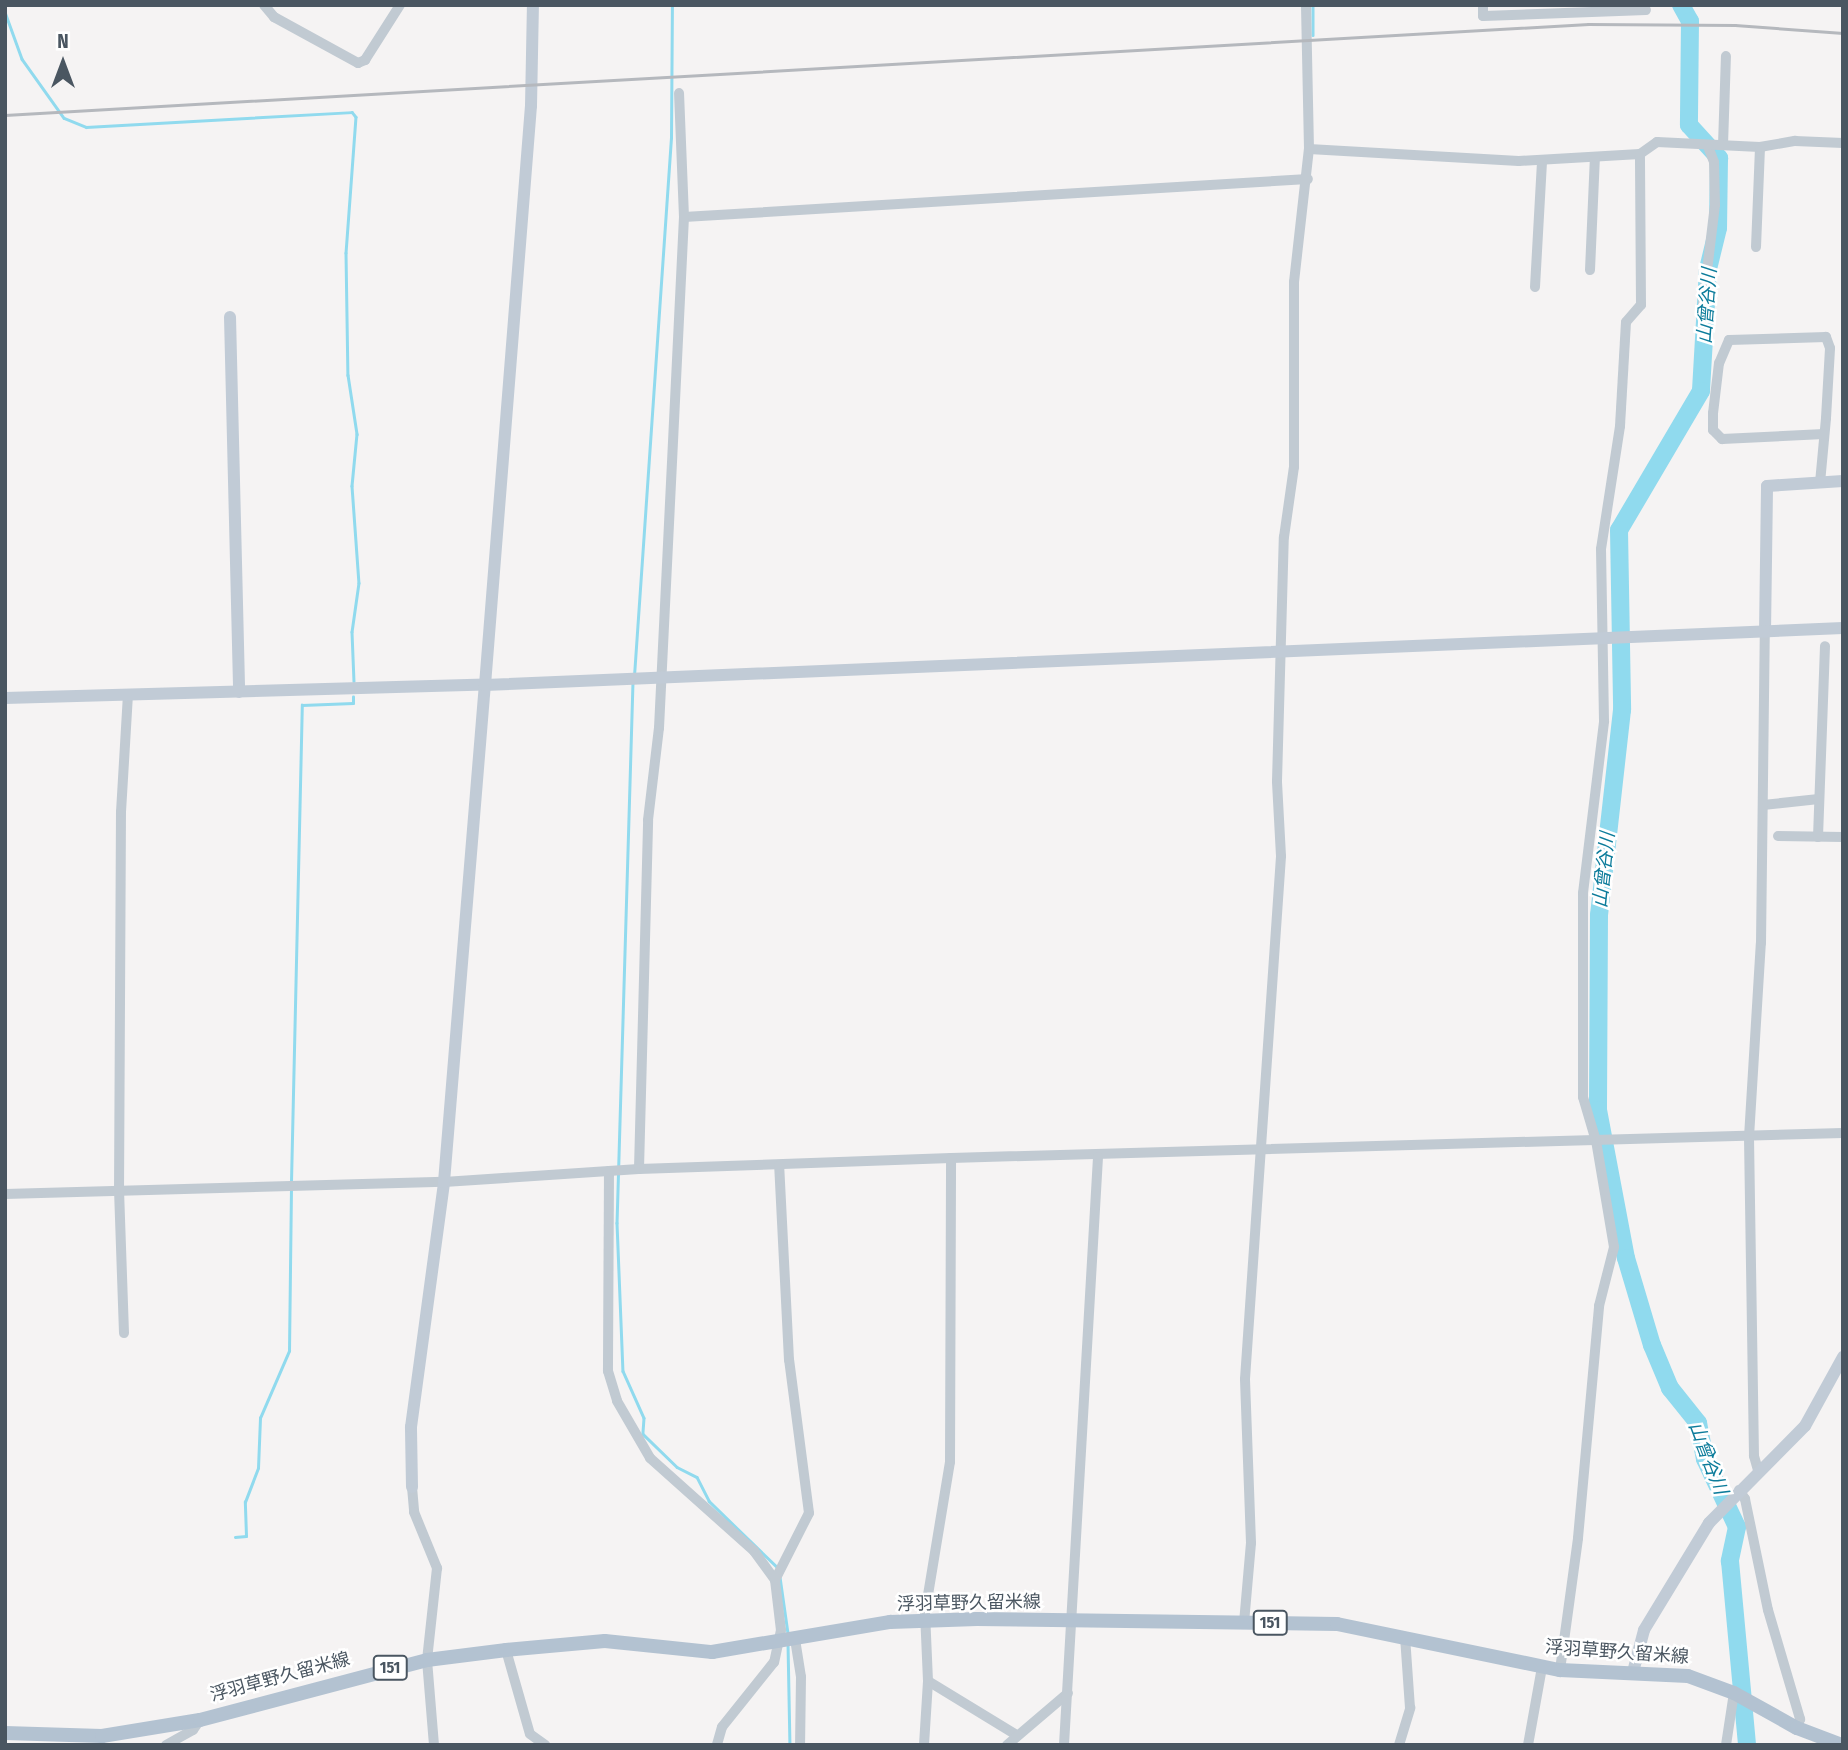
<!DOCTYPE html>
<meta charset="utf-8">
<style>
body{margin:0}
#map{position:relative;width:1848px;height:1750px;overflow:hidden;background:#f5f3f3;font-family:"Fira Sans Condensed","Noto Sans JP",sans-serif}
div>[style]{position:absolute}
.stream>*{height:2.5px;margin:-1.25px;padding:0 1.25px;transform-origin:1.25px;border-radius:1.25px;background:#90daee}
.river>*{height:18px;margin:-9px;padding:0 9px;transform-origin:9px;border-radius:9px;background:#90daee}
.street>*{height:10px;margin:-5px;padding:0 5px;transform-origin:5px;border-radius:5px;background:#c1cad2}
.secondary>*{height:12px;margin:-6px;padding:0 6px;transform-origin:6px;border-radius:6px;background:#c1cbd6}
.primary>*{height:14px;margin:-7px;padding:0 7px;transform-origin:7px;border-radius:7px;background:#b3c2d1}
.rail>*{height:2.5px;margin:-1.25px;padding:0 1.25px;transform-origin:1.25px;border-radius:1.25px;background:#b5b8bd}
span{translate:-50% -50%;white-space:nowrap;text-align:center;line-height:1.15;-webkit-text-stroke:5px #fff;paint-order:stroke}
.shield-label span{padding:2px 5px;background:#fff;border:2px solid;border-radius:5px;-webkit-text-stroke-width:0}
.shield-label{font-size:16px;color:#4a5661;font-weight:700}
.street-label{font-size:18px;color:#4a5661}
.water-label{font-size:19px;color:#0c7c9b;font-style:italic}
.frame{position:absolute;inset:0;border:7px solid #4a5661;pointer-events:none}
.north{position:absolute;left:28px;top:28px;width:70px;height:70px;-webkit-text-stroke:5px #fff;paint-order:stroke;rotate:0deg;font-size:19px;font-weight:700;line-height:28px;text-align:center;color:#4a5661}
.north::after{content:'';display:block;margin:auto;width:24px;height:32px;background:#4a5661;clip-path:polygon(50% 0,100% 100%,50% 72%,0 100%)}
</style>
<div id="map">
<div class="stream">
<div style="left:1313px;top:5px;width:30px;rotate:90deg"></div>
<div style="left:5px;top:12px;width:50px;rotate:70.1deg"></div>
<div style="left:22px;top:59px;width:72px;rotate:54.6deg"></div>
<div style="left:64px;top:118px;width:24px;rotate:22deg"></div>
<div style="left:86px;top:127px;width:266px;rotate:-3.2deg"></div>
<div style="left:352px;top:112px;width:6px;rotate:51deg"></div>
<div style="left:356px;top:117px;width:136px;rotate:94.2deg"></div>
<div style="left:346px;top:253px;width:122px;rotate:89.1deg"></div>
<div style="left:348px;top:375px;width:60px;rotate:81.3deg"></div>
<div style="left:357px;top:434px;width:52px;rotate:95.5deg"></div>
<div style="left:352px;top:486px;width:97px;rotate:85.9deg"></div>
<div style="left:359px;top:583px;width:49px;rotate:98.1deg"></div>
<div style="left:352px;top:632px;width:49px;rotate:87.7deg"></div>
<div style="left:634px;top:676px;width:539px;rotate:-86.07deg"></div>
<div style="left:671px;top:138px;width:133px;rotate:-89.6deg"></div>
<div style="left:633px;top:682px;width:541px;rotate:91.69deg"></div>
<div style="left:617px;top:1223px;width:148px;rotate:87.7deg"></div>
<div style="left:623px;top:1371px;width:51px;rotate:65.9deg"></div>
<div style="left:644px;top:1418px;width:16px;rotate:94deg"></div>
<div style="left:643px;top:1434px;width:47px;rotate:44.1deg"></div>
<div style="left:677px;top:1467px;width:22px;rotate:27deg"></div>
<div style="left:697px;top:1477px;width:27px;rotate:63deg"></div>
<div style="left:709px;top:1501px;width:95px;rotate:44.1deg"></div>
<div style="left:291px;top:1182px;width:477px;rotate:-88.7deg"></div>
<div style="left:302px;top:705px;width:51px;rotate:-2.2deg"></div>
<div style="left:353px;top:703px;width:6px;rotate:-90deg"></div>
<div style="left:235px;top:1537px;width:11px;rotate:-5deg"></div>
<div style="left:246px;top:1536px;width:34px;rotate:-92deg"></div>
<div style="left:245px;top:1502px;width:36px;rotate:-69deg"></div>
<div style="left:258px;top:1468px;width:50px;rotate:-87.7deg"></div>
<div style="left:260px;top:1418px;width:73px;rotate:-66.6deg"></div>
<div style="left:289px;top:1351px;width:162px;rotate:-89.3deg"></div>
<div style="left:780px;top:1577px;width:57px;rotate:81.9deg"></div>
<div style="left:788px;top:1643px;width:102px;rotate:88.9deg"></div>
</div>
<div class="river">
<div style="left:1681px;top:5px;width:18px;rotate:61deg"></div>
<div style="left:1690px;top:21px;width:104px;rotate:90.6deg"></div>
<div style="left:1689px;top:125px;width:45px;rotate:47.7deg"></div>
<div style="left:1719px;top:158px;width:70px;rotate:90.8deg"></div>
<div style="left:1718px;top:228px;width:42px;rotate:103.7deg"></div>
<div style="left:1708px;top:269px;width:122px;rotate:93.3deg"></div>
<div style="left:1701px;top:391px;width:161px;rotate:120.5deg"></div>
<div style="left:1619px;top:530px;width:180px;rotate:89deg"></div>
<div style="left:1622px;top:710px;width:206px;rotate:96.4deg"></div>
<div style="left:1599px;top:915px;width:195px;rotate:90.3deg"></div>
<div style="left:1598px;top:1110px;width:151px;rotate:79.3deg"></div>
<div style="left:1626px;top:1258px;width:91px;rotate:73.4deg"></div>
<div style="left:1652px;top:1345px;width:47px;rotate:67.3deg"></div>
<div style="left:1670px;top:1388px;width:45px;rotate:51.3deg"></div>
<div style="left:1698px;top:1423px;width:37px;rotate:79deg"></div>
<div style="left:1705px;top:1459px;width:75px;rotate:64.8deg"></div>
<div style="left:1737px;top:1527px;width:35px;rotate:102deg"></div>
<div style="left:1730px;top:1561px;width:185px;rotate:84.7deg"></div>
</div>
<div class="street">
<div style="left:264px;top:5px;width:16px;rotate:50deg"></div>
<div style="left:274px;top:17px;width:96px;rotate:28.7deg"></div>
<div style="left:358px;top:63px;width:8px;rotate:-23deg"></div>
<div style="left:365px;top:60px;width:65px;rotate:-57.5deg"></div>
<div style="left:1483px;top:5px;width:11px;rotate:90deg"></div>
<div style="left:1483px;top:16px;width:163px;rotate:-2.1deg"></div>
<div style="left:1723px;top:145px;width:89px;rotate:-88.1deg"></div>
<div style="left:1309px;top:149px;width:210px;rotate:3.3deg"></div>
<div style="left:1519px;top:161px;width:121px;rotate:-3.3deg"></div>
<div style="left:684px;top:217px;width:625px;rotate:-3.48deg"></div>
<div style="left:1756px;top:247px;width:100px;rotate:-87.7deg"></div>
<div style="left:1590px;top:270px;width:113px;rotate:-87.5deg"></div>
<div style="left:1535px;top:287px;width:127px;rotate:-86.8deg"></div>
<div style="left:1703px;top:304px;width:100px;rotate:-83.1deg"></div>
<div style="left:1715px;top:205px;width:43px;rotate:-91.3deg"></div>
<div style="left:1714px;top:162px;width:17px;rotate:-111deg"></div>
<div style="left:1820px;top:483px;width:65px;rotate:-84.7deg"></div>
<div style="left:1826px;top:418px;width:70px;rotate:-86.7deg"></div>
<div style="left:1830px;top:348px;width:12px;rotate:-110deg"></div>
<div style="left:1826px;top:337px;width:97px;rotate:178.2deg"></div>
<div style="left:1729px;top:340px;width:25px;rotate:113deg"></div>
<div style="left:1719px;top:363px;width:50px;rotate:96.8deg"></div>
<div style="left:1713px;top:413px;width:17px;rotate:90deg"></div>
<div style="left:1713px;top:430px;width:13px;rotate:45deg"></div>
<div style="left:1722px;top:439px;width:102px;rotate:-2.8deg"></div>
<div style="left:1763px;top:805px;width:56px;rotate:-6.1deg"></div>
<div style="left:1778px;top:836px;width:65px;rotate:0.9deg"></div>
<div style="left:1818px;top:837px;width:191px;rotate:-87.9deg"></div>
<div style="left:639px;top:1169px;width:349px;rotate:-88.5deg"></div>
<div style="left:648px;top:820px;width:93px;rotate:-83.2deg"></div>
<div style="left:659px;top:728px;width:512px;rotate:-87.2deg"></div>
<div style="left:684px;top:217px;width:124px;rotate:-92.3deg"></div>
<div style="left:609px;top:1171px;width:200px;rotate:90.3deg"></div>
<div style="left:608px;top:1371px;width:31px;rotate:73deg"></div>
<div style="left:617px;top:1401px;width:66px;rotate:59.9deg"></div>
<div style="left:650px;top:1458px;width:140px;rotate:41.8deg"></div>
<div style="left:754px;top:1551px;width:36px;rotate:54deg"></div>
<div style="left:775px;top:1580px;width:50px;rotate:83.2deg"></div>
<div style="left:781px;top:1630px;width:33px;rotate:102deg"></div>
<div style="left:774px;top:1662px;width:83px;rotate:128.7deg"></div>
<div style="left:722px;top:1727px;width:19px;rotate:106deg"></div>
<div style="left:5px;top:1194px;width:439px;rotate:-1.6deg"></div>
<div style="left:444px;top:1182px;width:195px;rotate:-3.8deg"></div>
<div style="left:639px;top:1169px;width:312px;rotate:-2deg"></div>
<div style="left:951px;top:1158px;width:892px;rotate:-1.61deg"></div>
<div style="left:124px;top:1333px;width:141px;rotate:-92deg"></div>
<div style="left:119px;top:1192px;width:380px;rotate:-89.7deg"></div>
<div style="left:121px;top:812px;width:117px;rotate:-86.6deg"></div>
<div style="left:1758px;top:1470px;width:15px;rotate:-106deg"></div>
<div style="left:1754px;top:1456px;width:319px;rotate:-90.9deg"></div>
<div style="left:1749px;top:1137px;width:194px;rotate:-86.5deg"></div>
<div style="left:1761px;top:943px;width:311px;rotate:-89.3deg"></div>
<div style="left:412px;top:1487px;width:25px;rotate:85deg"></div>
<div style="left:414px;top:1512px;width:61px;rotate:67.7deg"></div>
<div style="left:437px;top:1568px;width:93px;rotate:96.2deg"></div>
<div style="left:427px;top:1660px;width:85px;rotate:85.3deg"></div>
<div style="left:1739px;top:1490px;width:11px;rotate:56deg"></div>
<div style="left:1745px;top:1499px;width:113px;rotate:78.3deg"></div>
<div style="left:1768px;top:1610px;width:114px;rotate:73.6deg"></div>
<div style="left:1800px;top:1719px;width:9px;rotate:108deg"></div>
<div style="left:775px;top:1580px;width:75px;rotate:-63.1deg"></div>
<div style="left:809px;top:1513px;width:154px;rotate:-97.4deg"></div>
<div style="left:789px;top:1360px;width:195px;rotate:-92.9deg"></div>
<div style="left:1244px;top:1623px;width:80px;rotate:-85deg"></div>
<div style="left:1251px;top:1543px;width:164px;rotate:-92.1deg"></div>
<div style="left:1245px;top:1379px;width:524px;rotate:-86.06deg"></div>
<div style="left:1281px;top:856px;width:75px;rotate:-93.1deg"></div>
<div style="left:1277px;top:781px;width:244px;rotate:-88.4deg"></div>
<div style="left:1284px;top:537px;width:71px;rotate:-81.9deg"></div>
<div style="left:1294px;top:467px;width:185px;rotate:-90deg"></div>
<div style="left:1294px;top:282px;width:134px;rotate:-83.6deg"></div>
<div style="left:1309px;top:149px;width:144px;rotate:-91.2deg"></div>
<div style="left:795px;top:1639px;width:38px;rotate:81deg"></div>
<div style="left:801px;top:1677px;width:68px;rotate:90.8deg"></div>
<div style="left:506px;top:1650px;width:87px;rotate:74.1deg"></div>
<div style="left:530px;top:1734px;width:19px;rotate:36deg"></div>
<div style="left:1560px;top:1670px;width:133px;rotate:-82.2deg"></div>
<div style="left:1578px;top:1538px;width:233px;rotate:-84.8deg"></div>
<div style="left:1599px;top:1306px;width:61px;rotate:-75.7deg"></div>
<div style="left:1614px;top:1247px;width:108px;rotate:-99.6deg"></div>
<div style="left:1596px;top:1141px;width:46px;rotate:-106.5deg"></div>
<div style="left:1583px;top:1097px;width:204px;rotate:-90deg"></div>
<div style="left:1583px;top:893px;width:173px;rotate:-83deg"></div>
<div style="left:1604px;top:721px;width:172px;rotate:-91deg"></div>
<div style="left:1601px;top:549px;width:124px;rotate:-81.2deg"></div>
<div style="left:1620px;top:426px;width:104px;rotate:-86.7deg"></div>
<div style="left:1626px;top:322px;width:23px;rotate:-49deg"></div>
<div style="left:1641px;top:305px;width:151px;rotate:-90.4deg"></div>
<div style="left:1640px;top:154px;width:21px;rotate:-35deg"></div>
<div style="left:1657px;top:142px;width:103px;rotate:2.8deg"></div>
<div style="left:1760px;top:147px;width:36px;rotate:-10deg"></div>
<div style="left:1795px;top:141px;width:48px;rotate:2.4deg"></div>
<div style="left:928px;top:1681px;width:105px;rotate:31.4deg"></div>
<div style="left:166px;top:1745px;width:31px;rotate:-29deg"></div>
<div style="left:193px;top:1730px;width:12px;rotate:-55deg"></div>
<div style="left:924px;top:1745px;width:64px;rotate:-86.4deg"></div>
<div style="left:928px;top:1681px;width:68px;rotate:-92.5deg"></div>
<div style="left:925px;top:1613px;width:153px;rotate:-80.6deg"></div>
<div style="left:950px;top:1462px;width:304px;rotate:-89.8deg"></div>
<div style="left:1007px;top:1745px;width:80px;rotate:-40.4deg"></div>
<div style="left:1064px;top:1745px;width:589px;rotate:-86.69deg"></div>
<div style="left:1399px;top:1745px;width:39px;rotate:-73deg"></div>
<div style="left:1410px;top:1708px;width:71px;rotate:-94deg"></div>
<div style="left:1528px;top:1745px;width:79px;rotate:-79.8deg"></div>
<div style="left:1726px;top:1745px;width:53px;rotate:-81.3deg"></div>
</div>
<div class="secondary">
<div style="left:230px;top:317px;width:375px;rotate:88.6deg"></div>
<div style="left:1765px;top:632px;width:146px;rotate:-89.2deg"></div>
<div style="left:1767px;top:486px;width:76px;rotate:-3.8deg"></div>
<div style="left:5px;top:698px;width:480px;rotate:-1.6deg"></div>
<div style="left:485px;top:685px;width:1359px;rotate:-2.4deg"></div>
<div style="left:412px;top:1487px;width:60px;rotate:-91deg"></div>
<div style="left:411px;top:1427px;width:247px;rotate:-82.3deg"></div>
<div style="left:444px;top:1182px;width:499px;rotate:-85.3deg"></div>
<div style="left:485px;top:685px;width:581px;rotate:-85.46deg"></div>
<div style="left:531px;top:106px;width:101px;rotate:-88.9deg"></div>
<div style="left:1633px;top:1672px;width:43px;rotate:-75.3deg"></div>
<div style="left:1644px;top:1630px;width:125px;rotate:-58.7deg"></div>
<div style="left:1709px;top:1523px;width:136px;rotate:-45.3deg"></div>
<div style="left:1805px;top:1426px;width:79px;rotate:-61.2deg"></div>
</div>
<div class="primary">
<div style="left:5px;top:1733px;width:97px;rotate:1.8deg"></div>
<div style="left:102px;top:1736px;width:99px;rotate:-9.3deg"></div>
<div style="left:200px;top:1720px;width:235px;rotate:-14.8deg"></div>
<div style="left:427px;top:1660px;width:80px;rotate:-7.2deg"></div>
<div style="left:506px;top:1650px;width:99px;rotate:-5.2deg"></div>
<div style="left:605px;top:1641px;width:108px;rotate:5.9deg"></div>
<div style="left:712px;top:1652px;width:181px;rotate:-9.6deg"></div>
<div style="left:890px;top:1622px;width:87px;rotate:-2deg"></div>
<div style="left:977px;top:1619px;width:360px;rotate:0.8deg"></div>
<div style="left:1337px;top:1624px;width:228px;rotate:11.7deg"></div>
<div style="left:1560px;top:1670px;width:128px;rotate:2.7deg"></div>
<div style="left:1688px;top:1676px;width:49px;rotate:20.3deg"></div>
<div style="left:1734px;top:1693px;width:72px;rotate:29.1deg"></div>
<div style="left:1797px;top:1728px;width:48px;rotate:20.7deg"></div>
</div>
<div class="rail">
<div style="left:5px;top:115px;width:1586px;rotate:-3.29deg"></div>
<div style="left:1588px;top:24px;width:147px;rotate:0.4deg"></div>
<div style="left:1735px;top:25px;width:108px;rotate:4.2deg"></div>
</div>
<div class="shield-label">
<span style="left:1270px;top:1623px">151</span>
<span style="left:390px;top:1668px">151</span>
</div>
<div class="street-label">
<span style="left:969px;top:1603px;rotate:-1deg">浮羽草野久留米線</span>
<span style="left:1617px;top:1652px;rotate:4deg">浮羽草野久留米線</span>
<span style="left:280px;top:1677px;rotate:-15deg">浮羽草野久留米線</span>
</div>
<div class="water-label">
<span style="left:1707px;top:306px;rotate:-86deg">山曾谷川</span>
<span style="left:1604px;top:870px;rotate:-84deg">山曾谷川</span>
<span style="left:1708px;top:1458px;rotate:69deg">山曾谷川</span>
</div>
<div class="frame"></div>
<div class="north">N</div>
</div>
